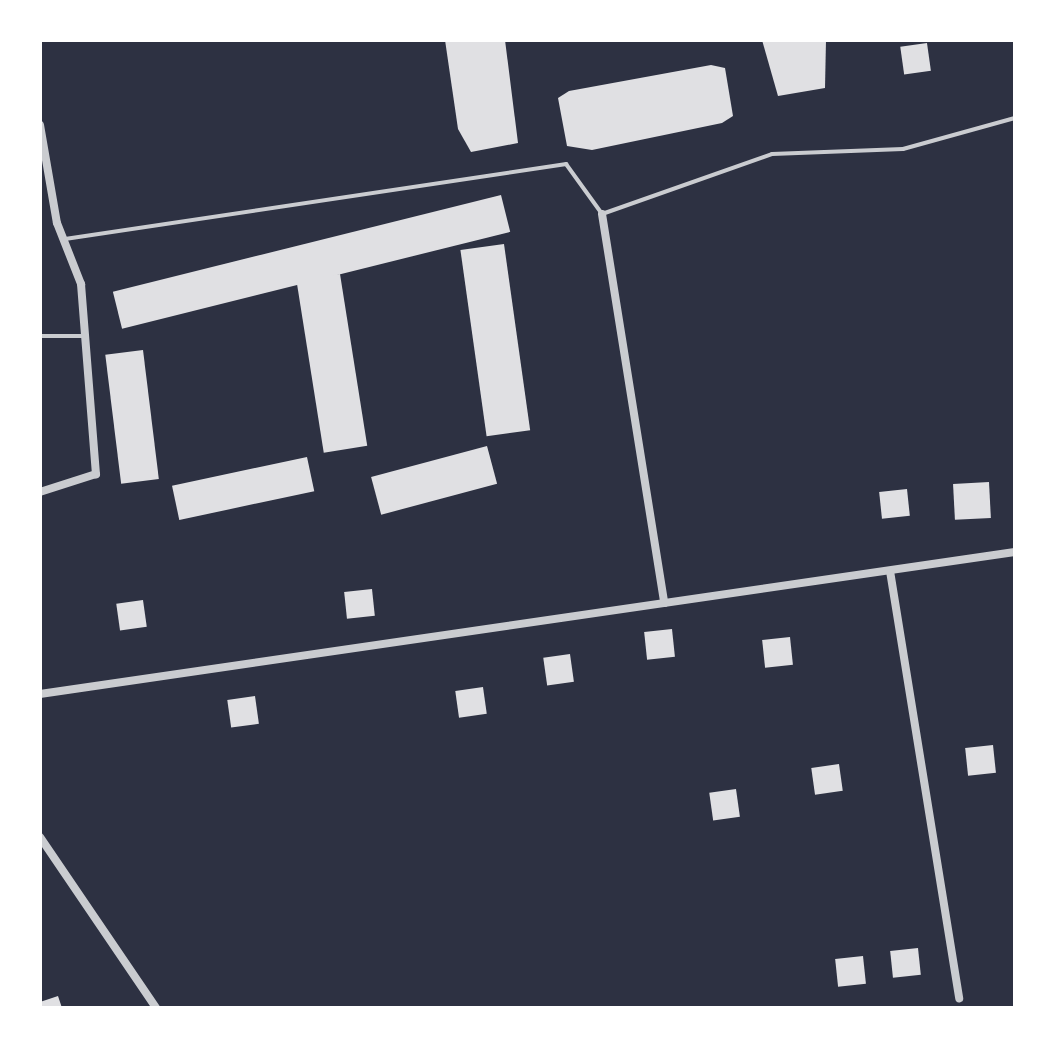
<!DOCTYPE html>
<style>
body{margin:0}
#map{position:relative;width:1055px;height:1048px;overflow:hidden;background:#2d3142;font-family:Mulish,sans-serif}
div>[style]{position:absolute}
.building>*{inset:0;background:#e0e0e3;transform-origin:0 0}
.service>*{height:4px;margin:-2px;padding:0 2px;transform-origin:2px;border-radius:2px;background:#caccd0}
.minor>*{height:8px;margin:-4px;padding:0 4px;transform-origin:4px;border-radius:4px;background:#caccd0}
span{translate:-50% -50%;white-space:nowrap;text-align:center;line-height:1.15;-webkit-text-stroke:6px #fff;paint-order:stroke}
.frame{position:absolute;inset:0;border:42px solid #fff;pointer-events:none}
</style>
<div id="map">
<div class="building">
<div style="clip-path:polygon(445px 40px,505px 40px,518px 143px,471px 152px,458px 129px)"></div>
<div style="clip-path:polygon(762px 40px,826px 40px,825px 88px,778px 96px)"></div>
<div style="left:927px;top:43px;width:28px;height:27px;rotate:82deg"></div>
<div style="clip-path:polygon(711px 65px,725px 68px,733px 116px,722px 123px,592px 150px,567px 146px,558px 98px,569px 91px)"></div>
<div style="left:501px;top:195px;width:38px;height:400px;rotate:76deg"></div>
<div style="left:504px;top:244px;width:188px;height:44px;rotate:82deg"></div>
<div style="left:340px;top:274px;width:174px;height:44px;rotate:81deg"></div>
<div style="left:143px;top:350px;width:130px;height:38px;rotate:83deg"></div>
<div style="left:487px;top:446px;width:39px;height:120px;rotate:75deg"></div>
<div style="left:307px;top:457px;width:35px;height:138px;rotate:78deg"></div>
<div style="left:989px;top:482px;width:36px;height:36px;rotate:87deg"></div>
<div style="left:907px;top:489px;width:27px;height:28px;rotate:84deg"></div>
<div style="left:372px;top:589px;width:27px;height:28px;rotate:84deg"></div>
<div style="left:143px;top:600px;width:27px;height:27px;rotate:82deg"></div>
<div style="left:672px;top:629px;width:28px;height:28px;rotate:84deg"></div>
<div style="left:790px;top:637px;width:28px;height:28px;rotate:84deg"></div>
<div style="left:570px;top:654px;width:28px;height:27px;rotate:82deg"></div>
<div style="left:483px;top:687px;width:27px;height:28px;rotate:82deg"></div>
<div style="left:255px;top:696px;width:28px;height:28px;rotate:82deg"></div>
<div style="left:993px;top:745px;width:28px;height:28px;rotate:84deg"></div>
<div style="left:839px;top:764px;width:27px;height:28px;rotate:82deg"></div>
<div style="left:736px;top:789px;width:28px;height:27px;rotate:82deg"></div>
<div style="left:918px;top:948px;width:27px;height:28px;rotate:84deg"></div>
<div style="left:863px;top:956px;width:28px;height:28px;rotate:84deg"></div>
<div style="clip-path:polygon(58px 996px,62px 1008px,40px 1008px,40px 1002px)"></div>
</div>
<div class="service">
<div style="left:65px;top:239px;width:507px;rotate:-8.51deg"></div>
<div style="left:566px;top:164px;width:62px;rotate:54.2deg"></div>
<div style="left:602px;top:214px;width:180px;rotate:-19.4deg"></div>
<div style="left:772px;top:154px;width:131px;rotate:-2.2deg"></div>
<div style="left:903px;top:149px;width:116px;rotate:-15.5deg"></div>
<div style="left:40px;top:336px;width:44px"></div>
</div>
<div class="minor">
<div style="left:40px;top:125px;width:99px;rotate:80.2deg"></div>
<div style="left:57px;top:223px;width:66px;rotate:68.5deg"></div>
<div style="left:81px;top:284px;width:191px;rotate:85.5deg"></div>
<div style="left:96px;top:474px;width:59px;rotate:162.2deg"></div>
<div style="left:602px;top:214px;width:394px;rotate:80.9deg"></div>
<div style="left:890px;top:571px;width:433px;rotate:80.8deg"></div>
<div style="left:40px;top:694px;width:985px;rotate:-8.29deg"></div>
<div style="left:40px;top:837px;width:207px;rotate:55.8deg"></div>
</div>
<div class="frame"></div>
</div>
